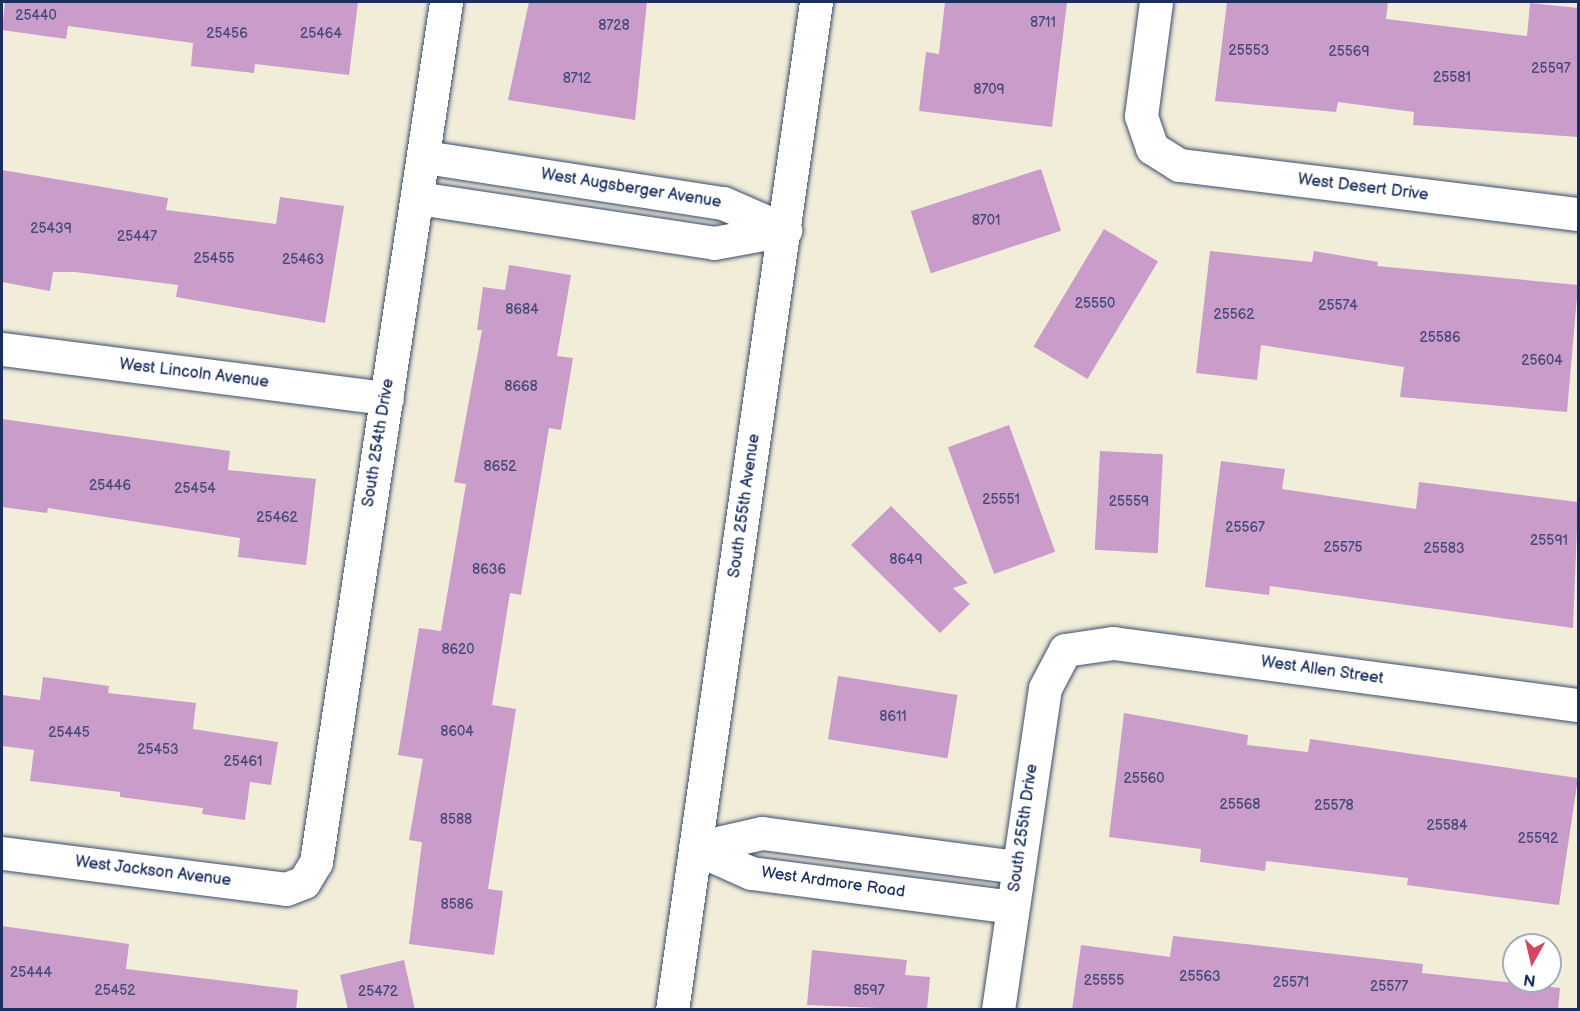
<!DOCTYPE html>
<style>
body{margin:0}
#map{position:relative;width:1580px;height:1011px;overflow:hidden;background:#f1edd8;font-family:"Balsamiq Sans",sans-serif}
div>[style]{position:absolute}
.building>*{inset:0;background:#c99cca;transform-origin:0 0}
.roads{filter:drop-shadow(0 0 2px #3b4c70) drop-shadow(0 0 2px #3b4c70)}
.street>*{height:33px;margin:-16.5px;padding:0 16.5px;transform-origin:16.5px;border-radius:16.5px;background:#fff}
span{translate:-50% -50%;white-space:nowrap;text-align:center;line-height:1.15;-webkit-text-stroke:4.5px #fff;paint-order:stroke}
.number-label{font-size:14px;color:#464a79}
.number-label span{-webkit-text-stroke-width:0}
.street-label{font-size:16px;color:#1b2f5e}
.frame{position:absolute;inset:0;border:3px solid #1b2f5e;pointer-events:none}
.north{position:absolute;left:1502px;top:933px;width:60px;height:60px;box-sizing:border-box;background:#fff;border:2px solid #a4acbf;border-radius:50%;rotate:188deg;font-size:16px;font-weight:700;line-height:24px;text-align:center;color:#1b2f5e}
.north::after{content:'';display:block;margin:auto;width:21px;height:27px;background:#d1495b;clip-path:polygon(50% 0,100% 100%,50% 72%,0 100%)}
</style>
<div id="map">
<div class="building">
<div style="clip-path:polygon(5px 2px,358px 2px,349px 75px,255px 64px,254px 73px,191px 66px,193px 43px,68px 26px,66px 39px,2px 30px)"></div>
<div style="clip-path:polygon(529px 2px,647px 2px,635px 120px,508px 100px)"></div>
<div style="clip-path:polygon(945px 2px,1067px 2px,1052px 127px,919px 111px,926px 52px,939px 54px)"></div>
<div style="clip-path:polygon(1227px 2px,1388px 2px,1386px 19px,1527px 36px,1530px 3px,1578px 8px,1578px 137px,1413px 125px,1414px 112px,1338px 102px,1336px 112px,1215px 101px)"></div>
<div style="left:1041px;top:169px;width:65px;height:137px;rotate:72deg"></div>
<div style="clip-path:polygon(2px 170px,168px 198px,166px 210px,276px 224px,280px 197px,344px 206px,325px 323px,176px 297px,178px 285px,75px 272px,53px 272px,50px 291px,2px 282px)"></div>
<div style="left:1104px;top:229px;width:63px;height:137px;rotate:31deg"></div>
<div style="clip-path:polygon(1210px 251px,1312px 262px,1314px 251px,1378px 262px,1377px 266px,1578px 285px,1567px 412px,1400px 397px,1404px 367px,1261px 345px,1257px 380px,1196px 373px)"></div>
<div style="clip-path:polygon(509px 265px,571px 275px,557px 356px,573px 358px,561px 430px,549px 428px,521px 595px,510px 593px,492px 705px,516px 709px,488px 889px,503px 891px,494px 955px,409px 944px,422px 842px,409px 840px,423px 759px,398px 755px,419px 628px,441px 631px,466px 484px,454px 482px,482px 330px,477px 330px,483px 287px,505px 290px)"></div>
<div style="clip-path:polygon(2px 419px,230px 451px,228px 470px,316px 479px,306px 565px,238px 557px,240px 538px,48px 508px,47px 513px,2px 507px)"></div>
<div style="left:1009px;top:425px;width:135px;height:65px;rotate:70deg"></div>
<div style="left:1100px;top:451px;width:63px;height:99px;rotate:3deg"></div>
<div style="clip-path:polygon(1221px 461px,1285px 469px,1282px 489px,1416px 509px,1419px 482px,1578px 502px,1573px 628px,1270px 586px,1269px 595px,1205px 587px)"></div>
<div style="clip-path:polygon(891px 506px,968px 583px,953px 588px,970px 604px,940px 633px,851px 545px)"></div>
<div style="left:838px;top:676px;width:121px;height:64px;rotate:9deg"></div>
<div style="clip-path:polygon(43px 677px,109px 686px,108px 693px,196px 703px,193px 729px,278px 742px,271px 785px,250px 782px,245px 820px,202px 814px,203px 808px,120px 797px,120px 792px,30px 781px,34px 750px,2px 746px,2px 695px,40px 700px)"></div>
<div style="clip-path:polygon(1124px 713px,1248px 735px,1247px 745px,1308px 752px,1310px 739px,1578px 778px,1559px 905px,1407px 885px,1408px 878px,1266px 861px,1265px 871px,1200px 862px,1201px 849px,1109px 837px)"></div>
<div style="clip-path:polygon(2px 926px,129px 944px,126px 969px,298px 990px,296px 1010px,2px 1008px)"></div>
<div style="clip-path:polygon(1173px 936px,1423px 964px,1422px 973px,1560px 988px,1558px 1010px,1072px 1010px,1081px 945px,1170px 957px)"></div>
<div style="clip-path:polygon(812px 950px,907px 960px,905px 975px,930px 977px,927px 1010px,807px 1005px)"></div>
<div style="clip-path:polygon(404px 960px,415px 1010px,348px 1010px,340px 975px)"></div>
</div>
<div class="roads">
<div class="street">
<div style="left:1156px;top:2px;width:115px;rotate:97.5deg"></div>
<div style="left:1141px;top:116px;width:34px;rotate:71deg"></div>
<div style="left:1152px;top:148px;width:32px;rotate:32deg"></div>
<div style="left:1179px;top:165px;width:402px;rotate:7deg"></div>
<div style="left:425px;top:157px;width:302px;rotate:8.8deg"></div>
<div style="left:723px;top:203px;width:68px;rotate:23.5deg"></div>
<div style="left:418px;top:198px;width:299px;rotate:8.6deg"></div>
<div style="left:714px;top:243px;width:72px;rotate:-10.4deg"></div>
<div style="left:2px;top:349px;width:388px;rotate:7.3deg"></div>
<div style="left:695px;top:848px;width:69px;rotate:-12.6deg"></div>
<div style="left:762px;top:833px;width:257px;rotate:7.6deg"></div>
<div style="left:695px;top:848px;width:61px;rotate:24.1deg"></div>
<div style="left:751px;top:873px;width:263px;rotate:7.4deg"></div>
<div style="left:2px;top:853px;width:286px;rotate:7.2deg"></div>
<div style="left:286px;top:889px;width:19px;rotate:-21deg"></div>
<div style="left:304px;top:882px;width:23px;rotate:-59deg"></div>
<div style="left:316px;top:862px;width:870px;rotate:-81.4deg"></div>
<div style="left:672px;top:1010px;width:1018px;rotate:-81.87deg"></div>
<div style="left:998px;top:1010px;width:325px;rotate:-81.7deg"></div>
<div style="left:1045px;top:688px;width:43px;rotate:-62.2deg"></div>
<div style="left:1065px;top:650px;width:49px;rotate:-8.3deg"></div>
<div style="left:1113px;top:643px;width:469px;rotate:7.6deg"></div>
</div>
</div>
<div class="number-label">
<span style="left:36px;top:16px">25440</span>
<span style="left:1043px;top:23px">8711</span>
<span style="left:614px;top:26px">8728</span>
<span style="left:227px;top:34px">25456</span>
<span style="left:321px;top:34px">25464</span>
<span style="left:1249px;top:51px">25553</span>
<span style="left:1349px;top:52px">25569</span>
<span style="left:1551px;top:69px">25597</span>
<span style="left:1452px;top:78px">25581</span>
<span style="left:577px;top:79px">8712</span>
<span style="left:989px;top:90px">8709</span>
<span style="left:986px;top:221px">8701</span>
<span style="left:51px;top:229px">25439</span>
<span style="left:137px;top:237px">25447</span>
<span style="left:214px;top:259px">25455</span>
<span style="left:303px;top:260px">25463</span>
<span style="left:1095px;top:304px">25550</span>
<span style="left:1338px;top:306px">25574</span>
<span style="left:522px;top:310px">8684</span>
<span style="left:1234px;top:315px">25562</span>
<span style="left:1440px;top:338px">25586</span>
<span style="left:1542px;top:361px">25604</span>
<span style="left:521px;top:387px">8668</span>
<span style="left:500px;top:467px">8652</span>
<span style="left:110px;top:486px">25446</span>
<span style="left:195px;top:489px">25454</span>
<span style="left:1001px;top:500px">25551</span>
<span style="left:1129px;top:502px">25559</span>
<span style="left:277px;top:518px">25462</span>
<span style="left:1245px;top:528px">25567</span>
<span style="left:1549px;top:541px">25591</span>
<span style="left:1343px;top:548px">25575</span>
<span style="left:1444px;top:549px">25583</span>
<span style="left:906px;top:560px">8649</span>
<span style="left:489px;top:570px">8636</span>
<span style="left:458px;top:650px">8620</span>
<span style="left:893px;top:717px">8611</span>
<span style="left:457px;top:732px">8604</span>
<span style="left:69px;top:733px">25445</span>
<span style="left:158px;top:750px">25453</span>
<span style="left:243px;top:762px">25461</span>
<span style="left:1144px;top:779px">25560</span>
<span style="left:1240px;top:805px">25568</span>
<span style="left:1334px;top:806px">25578</span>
<span style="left:456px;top:820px">8588</span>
<span style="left:1447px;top:826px">25584</span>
<span style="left:1538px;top:839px">25592</span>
<span style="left:457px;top:905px">8586</span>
<span style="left:31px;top:973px">25444</span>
<span style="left:1200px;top:977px">25563</span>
<span style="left:1104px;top:981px">25555</span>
<span style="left:1291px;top:983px">25571</span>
<span style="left:1389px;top:987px">25577</span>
<span style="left:115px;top:991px">25452</span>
<span style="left:869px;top:991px">8597</span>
<span style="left:378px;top:992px">25472</span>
</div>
<div class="street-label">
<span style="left:1363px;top:188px;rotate:7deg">West Desert Drive</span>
<span style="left:631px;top:189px;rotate:9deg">West Augsberger Avenue</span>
<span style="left:194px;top:374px;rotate:7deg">West Lincoln Avenue</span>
<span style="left:379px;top:443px;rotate:-81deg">South 254th Drive</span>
<span style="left:745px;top:506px;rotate:-82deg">South 255th Avenue</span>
<span style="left:1322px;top:671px;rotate:8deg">West Allen Street</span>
<span style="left:1024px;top:828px;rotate:-82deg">South 255th Drive</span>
<span style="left:153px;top:872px;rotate:7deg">West Jackson Avenue</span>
<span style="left:833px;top:883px;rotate:8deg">West Ardmore Road</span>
</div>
<div class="frame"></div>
<div class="north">N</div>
</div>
